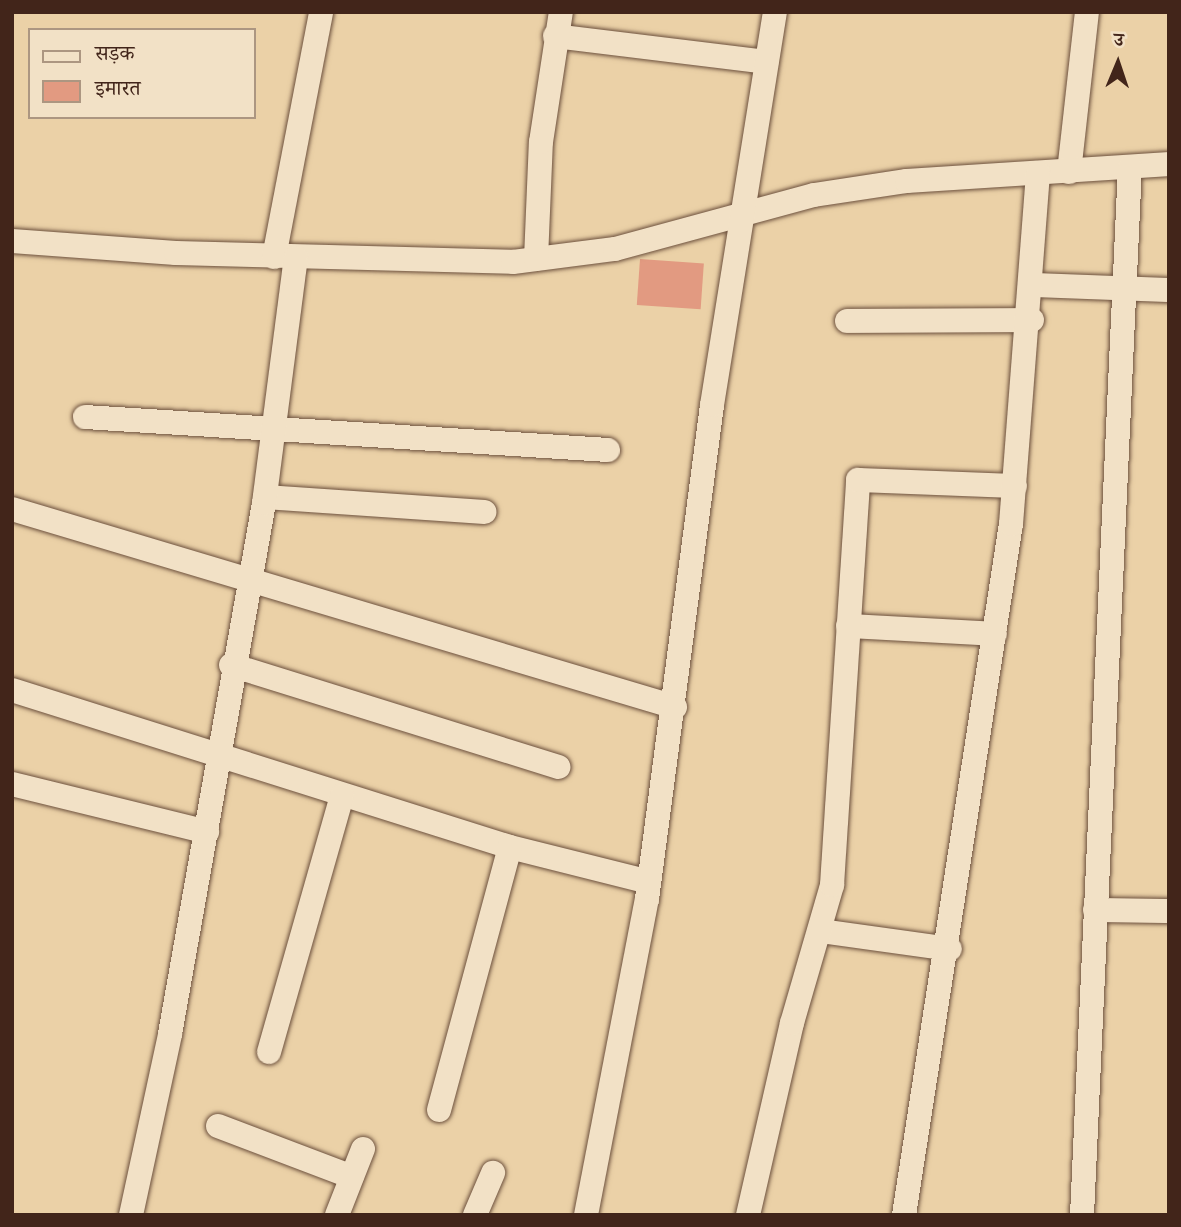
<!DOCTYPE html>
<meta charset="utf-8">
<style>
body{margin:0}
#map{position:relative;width:1181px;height:1227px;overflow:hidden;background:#ebd1a7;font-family:"Sorts Mill Goudy","Noto Serif Devanagari",serif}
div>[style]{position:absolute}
.building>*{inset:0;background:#e29a81;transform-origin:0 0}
.roads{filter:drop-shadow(0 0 2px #6c503d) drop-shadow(0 0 2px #6c503d)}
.minor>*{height:24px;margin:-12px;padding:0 12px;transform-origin:12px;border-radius:12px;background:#f2e1c6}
span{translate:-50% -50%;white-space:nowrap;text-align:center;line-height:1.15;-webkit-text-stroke:7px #f2e1c6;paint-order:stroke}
.frame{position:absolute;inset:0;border:14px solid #42251a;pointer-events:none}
.legend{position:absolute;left:28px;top:28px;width:228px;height:91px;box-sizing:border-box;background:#f2e1c6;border:2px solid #ac9681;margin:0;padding:9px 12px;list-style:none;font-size:21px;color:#42251a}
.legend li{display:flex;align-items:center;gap:14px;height:35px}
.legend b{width:35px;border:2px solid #ac9681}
.north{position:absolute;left:1083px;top:28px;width:70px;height:70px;-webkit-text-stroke:5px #f2e1c6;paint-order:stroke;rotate:2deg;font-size:19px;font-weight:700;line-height:28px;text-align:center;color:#42251a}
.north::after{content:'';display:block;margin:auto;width:24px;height:32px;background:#42251a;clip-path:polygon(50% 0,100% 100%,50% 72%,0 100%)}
</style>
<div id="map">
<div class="building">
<div style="left:640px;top:259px;width:64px;height:46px;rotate:4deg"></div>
</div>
<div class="roads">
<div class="minor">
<div style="left:555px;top:36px;width:213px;rotate:7deg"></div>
<div style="left:1069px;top:172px;width:161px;rotate:-83.6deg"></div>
<div style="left:12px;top:241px;width:164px;rotate:4.2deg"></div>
<div style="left:176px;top:253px;width:337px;rotate:1.5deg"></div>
<div style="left:513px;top:262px;width:103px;rotate:-7.3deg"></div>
<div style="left:615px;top:249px;width:206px;rotate:-15.2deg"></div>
<div style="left:814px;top:195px;width:94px;rotate:-8.6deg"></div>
<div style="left:907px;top:181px;width:263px;rotate:-3.7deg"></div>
<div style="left:274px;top:257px;width:249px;rotate:-79.1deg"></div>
<div style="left:536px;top:259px;width:117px;rotate:-87.6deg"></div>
<div style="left:541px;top:142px;width:132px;rotate:-81.3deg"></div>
<div style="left:1033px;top:285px;width:136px;rotate:2.1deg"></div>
<div style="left:847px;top:321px;width:185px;rotate:-0.3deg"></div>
<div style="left:85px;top:417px;width:524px;rotate:3.61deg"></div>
<div style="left:265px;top:497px;width:220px;rotate:3.9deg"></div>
<div style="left:12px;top:509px;width:692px;rotate:16.63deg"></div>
<div style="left:848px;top:626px;width:147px;rotate:3.1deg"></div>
<div style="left:231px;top:665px;width:343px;rotate:17.3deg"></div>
<div style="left:12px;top:690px;width:522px;rotate:17.5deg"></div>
<div style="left:510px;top:847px;width:143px;rotate:14.1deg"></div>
<div style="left:12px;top:784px;width:201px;rotate:13.8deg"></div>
<div style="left:1095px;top:910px;width:74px;rotate:0.8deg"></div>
<div style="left:821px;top:931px;width:130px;rotate:7.9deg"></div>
<div style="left:269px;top:1052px;width:266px;rotate:-74.1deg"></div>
<div style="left:439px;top:1110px;width:272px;rotate:-74.9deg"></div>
<div style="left:218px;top:1126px;width:143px;rotate:20.8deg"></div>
<div style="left:131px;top:1215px;width:185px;rotate:-77.8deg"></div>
<div style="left:170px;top:1034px;width:539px;rotate:-79.96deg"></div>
<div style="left:264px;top:503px;width:247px;rotate:-82.6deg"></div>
<div style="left:337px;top:1215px;width:71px;rotate:-68.5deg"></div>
<div style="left:475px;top:1215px;width:46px;rotate:-66.8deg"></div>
<div style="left:586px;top:1215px;width:322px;rotate:-79.1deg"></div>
<div style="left:647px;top:899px;width:498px;rotate:-82.5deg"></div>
<div style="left:712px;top:405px;width:398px;rotate:-80.9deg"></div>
<div style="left:748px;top:1215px;width:197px;rotate:-77.1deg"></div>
<div style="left:792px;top:1023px;width:144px;rotate:-73.8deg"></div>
<div style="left:832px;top:885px;width:406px;rotate:-86.3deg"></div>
<div style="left:858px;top:480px;width:157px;rotate:2.2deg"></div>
<div style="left:904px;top:1215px;width:699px;rotate:-81.2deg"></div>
<div style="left:1011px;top:524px;width:352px;rotate:-85.6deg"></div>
<div style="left:1082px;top:1215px;width:1049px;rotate:-87.38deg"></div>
</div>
</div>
<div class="frame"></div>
<ul class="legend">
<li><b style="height:9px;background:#f2e1c6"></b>सड़क</li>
<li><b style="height:19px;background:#e29a81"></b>इमारत</li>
</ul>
<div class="north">उ</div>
</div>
